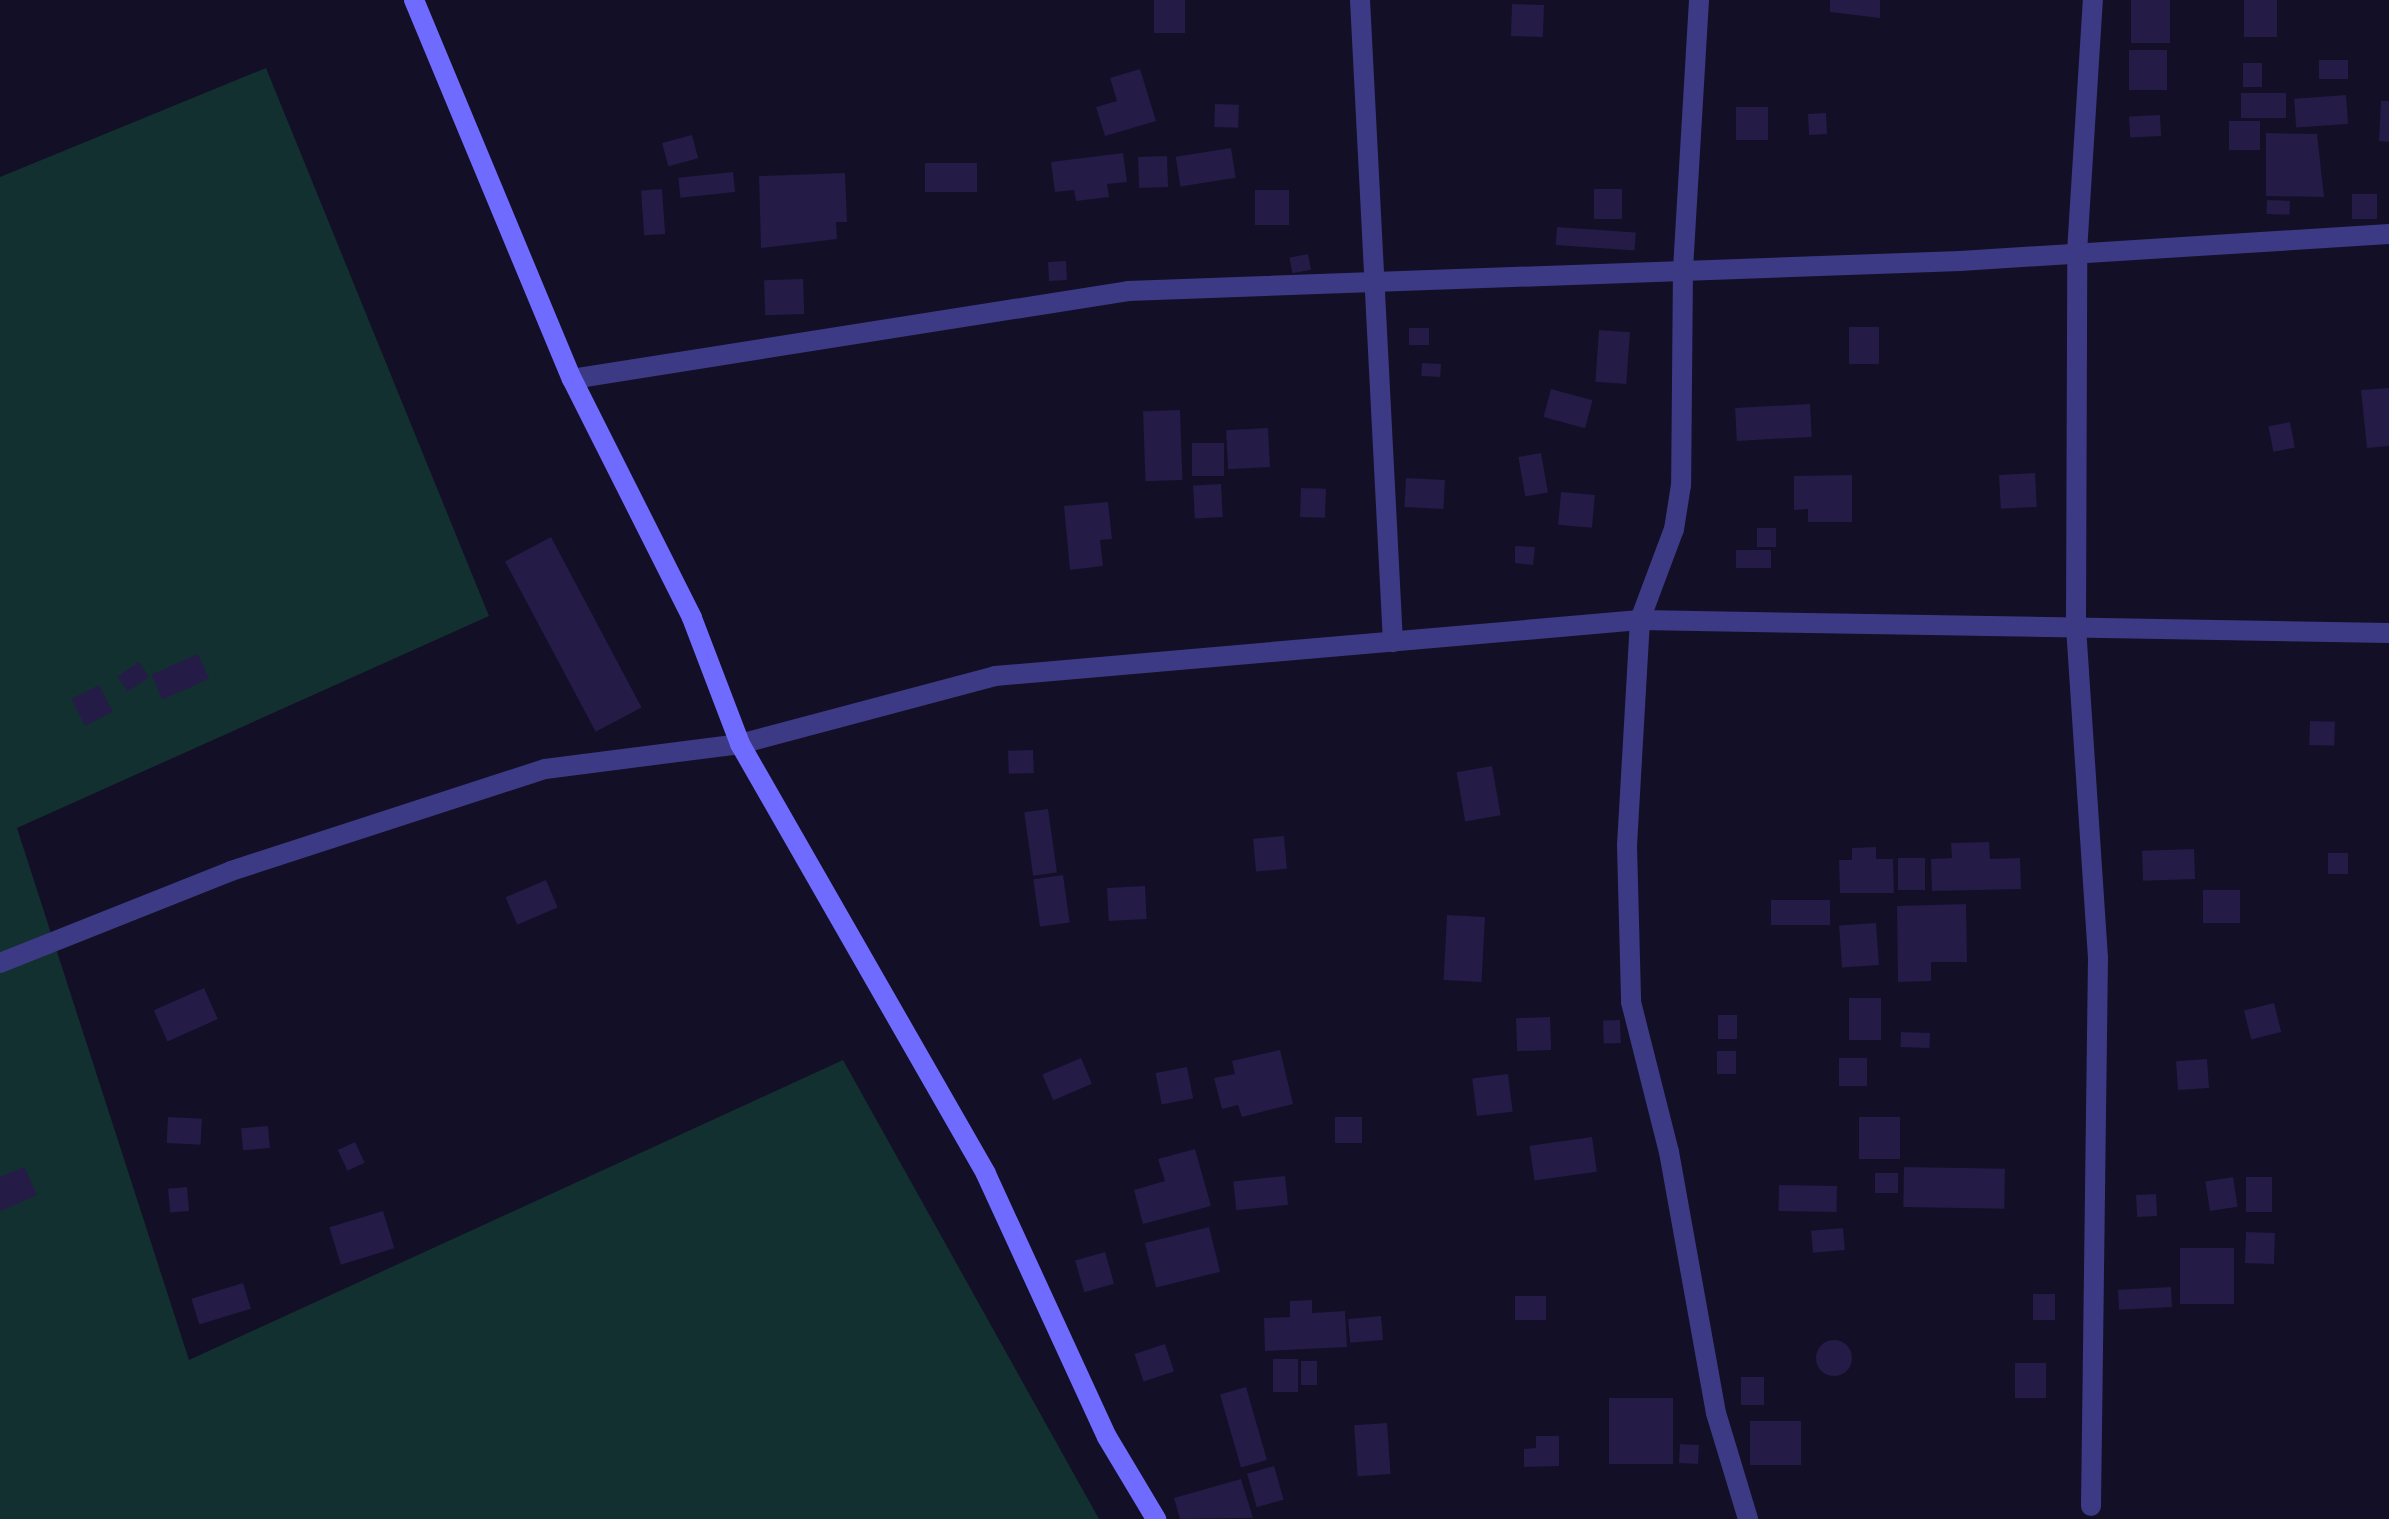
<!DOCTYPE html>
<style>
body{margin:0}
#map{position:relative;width:2389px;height:1519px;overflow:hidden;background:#130f26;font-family:"Exo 2",sans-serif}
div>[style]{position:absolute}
.green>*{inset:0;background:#12302f}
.building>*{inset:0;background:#241b47;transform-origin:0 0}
.round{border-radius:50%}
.street>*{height:20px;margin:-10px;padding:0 10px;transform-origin:10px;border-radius:10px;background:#3d3a85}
.secondary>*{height:20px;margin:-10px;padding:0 10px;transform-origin:10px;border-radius:10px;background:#6f6bff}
span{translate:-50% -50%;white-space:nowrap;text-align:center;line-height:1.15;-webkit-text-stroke:7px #130f26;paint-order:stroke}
</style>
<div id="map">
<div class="green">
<div style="clip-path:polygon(266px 68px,489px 616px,17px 828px,189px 1360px,843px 1060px,1099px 1519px,0 1519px,0 177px)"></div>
</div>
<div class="building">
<div style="left:1154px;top:0;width:31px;height:33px"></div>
<div style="clip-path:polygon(1830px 0,1880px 0,1880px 18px,1830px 12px)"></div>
<div style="left:2131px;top:0;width:39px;height:43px"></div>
<div style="left:2244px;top:0;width:33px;height:37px"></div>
<div style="left:1512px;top:4px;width:32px;height:32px;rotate:2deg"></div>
<div style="left:2129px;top:50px;width:38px;height:40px"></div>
<div style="left:2348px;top:60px;width:19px;height:29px;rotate:90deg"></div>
<div style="left:2262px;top:63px;width:24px;height:19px;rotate:90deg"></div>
<div style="clip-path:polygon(1140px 69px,1156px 121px,1105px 136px,1096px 107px,1117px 101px,1110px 78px)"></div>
<div style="left:2241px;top:93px;width:45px;height:25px"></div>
<div style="left:2346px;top:95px;width:29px;height:52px;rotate:86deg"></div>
<div style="clip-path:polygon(2381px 101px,2389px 101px,2389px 142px,2379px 141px)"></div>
<div style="left:1215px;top:104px;width:24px;height:23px;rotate:2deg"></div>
<div style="left:1736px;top:107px;width:32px;height:33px"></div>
<div style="left:1826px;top:113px;width:21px;height:18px;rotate:87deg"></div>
<div style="left:2160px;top:115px;width:21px;height:31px;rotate:87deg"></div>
<div style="left:2260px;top:121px;width:29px;height:31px;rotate:90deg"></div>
<div style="clip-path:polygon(2266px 133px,2317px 134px,2324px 197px,2266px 196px)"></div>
<div style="left:692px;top:135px;width:24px;height:31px;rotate:75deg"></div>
<div style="left:1231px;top:148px;width:30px;height:56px;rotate:81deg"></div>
<div style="clip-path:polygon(1123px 153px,1127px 182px,1107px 184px,1109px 197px,1076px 201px,1074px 190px,1055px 192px,1051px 162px)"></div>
<div style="left:1167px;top:156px;width:31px;height:29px;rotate:88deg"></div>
<div style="left:925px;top:163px;width:52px;height:29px"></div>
<div style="left:733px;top:172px;width:20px;height:55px;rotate:84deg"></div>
<div style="clip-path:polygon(845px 173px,847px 222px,836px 222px,837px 239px,761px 248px,759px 176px)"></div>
<div style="left:662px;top:189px;width:45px;height:21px;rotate:86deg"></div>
<div style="left:1594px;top:189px;width:28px;height:30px"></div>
<div style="left:1255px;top:190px;width:34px;height:35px"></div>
<div style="left:2352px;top:194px;width:25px;height:25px"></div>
<div style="left:2267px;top:200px;width:23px;height:14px;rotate:2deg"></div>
<div style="left:1557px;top:227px;width:79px;height:18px;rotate:4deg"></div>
<div style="left:1308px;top:254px;width:16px;height:19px;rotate:79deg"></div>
<div style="left:1066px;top:261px;width:19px;height:18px;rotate:87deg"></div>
<div style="left:803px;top:279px;width:35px;height:39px;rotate:88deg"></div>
<div style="left:1879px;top:327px;width:37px;height:30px;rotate:90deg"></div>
<div style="left:1409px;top:328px;width:20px;height:17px"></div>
<div style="left:1599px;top:330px;width:31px;height:52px;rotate:4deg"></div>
<div style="left:1422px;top:363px;width:19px;height:13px;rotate:3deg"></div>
<div style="clip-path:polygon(2389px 388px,2389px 446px,2367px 448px,2361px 390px)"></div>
<div style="left:1551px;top:389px;width:43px;height:29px;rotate:15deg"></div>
<div style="left:1810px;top:404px;width:33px;height:75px;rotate:87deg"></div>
<div style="left:1180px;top:410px;width:70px;height:37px;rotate:88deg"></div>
<div style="left:2290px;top:422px;width:26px;height:22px;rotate:79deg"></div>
<div style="left:1268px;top:428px;width:39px;height:42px;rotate:87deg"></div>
<div style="left:1224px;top:443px;width:33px;height:32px;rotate:90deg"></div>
<div style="left:1541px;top:453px;width:40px;height:23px;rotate:80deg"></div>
<div style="left:2035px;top:473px;width:34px;height:36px;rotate:87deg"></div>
<div style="clip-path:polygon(1852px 475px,1852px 522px,1808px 522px,1808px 509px,1794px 510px,1794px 476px)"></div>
<div style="left:1406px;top:478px;width:39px;height:29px;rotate:3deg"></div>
<div style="left:1221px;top:484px;width:33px;height:28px;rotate:87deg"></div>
<div style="left:1301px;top:488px;width:25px;height:29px;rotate:2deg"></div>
<div style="left:1561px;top:492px;width:34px;height:33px;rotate:5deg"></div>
<div style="clip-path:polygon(1108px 502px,1112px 539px,1100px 540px,1103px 566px,1070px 570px,1064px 506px)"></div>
<div style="left:1757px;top:528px;width:19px;height:19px"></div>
<div style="left:551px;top:537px;width:193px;height:52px;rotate:62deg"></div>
<div style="clip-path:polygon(1515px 546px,1535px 547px,1533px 565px,1515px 563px)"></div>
<div style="left:1736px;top:550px;width:35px;height:18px"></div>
<div style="left:198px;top:654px;width:27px;height:51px;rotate:66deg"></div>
<div style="left:139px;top:662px;width:18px;height:26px;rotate:56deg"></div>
<div style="left:99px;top:685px;width:30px;height:31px;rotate:63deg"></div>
<div style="left:2310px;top:721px;width:25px;height:24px;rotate:2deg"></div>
<div style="left:1033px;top:750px;width:23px;height:25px;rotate:88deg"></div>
<div style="left:1492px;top:766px;width:50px;height:36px;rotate:80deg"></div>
<div style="left:1048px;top:809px;width:64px;height:24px;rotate:82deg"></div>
<div style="left:1284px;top:836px;width:33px;height:31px;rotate:85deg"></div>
<div style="clip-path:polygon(1989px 842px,1990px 859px,2020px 858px,2021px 889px,1932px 891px,1931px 859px,1952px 858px,1951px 843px)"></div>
<div style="clip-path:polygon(1876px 847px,1876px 859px,1893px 859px,1894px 893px,1840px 893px,1839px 860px,1852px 860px,1852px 848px)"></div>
<div style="left:2194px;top:849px;width:30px;height:52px;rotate:88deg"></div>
<div style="left:2328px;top:853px;width:20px;height:21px"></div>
<div style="left:1898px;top:858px;width:27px;height:32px"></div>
<div style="left:1063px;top:875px;width:48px;height:30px;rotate:82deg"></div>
<div style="left:546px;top:880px;width:30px;height:44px;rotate:67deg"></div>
<div style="left:1145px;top:886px;width:33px;height:38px;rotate:87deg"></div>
<div style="left:2203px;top:890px;width:37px;height:33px"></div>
<div style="left:1830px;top:900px;width:25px;height:59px;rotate:90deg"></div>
<div style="clip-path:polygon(1966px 904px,1967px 962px,1931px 962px,1931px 981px,1898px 982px,1897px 906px)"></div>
<div style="left:1447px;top:915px;width:38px;height:65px;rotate:3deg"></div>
<div style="left:1876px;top:923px;width:42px;height:37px;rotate:86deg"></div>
<div style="left:204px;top:988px;width:34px;height:55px;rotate:66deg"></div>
<div style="left:1849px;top:998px;width:32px;height:42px"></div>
<div style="left:2274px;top:1003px;width:30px;height:31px;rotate:76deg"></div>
<div style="left:1718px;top:1015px;width:19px;height:24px"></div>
<div style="left:1550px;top:1017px;width:33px;height:34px;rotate:88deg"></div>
<div style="left:1620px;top:1020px;width:23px;height:17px;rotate:88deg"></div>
<div style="left:1901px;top:1032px;width:29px;height:15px;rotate:2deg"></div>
<div style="clip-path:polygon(1280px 1050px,1293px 1104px,1242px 1117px,1238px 1105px,1222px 1109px,1214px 1078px,1235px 1074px,1232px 1061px)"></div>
<div style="left:1736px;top:1051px;width:23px;height:19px;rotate:90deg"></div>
<div style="left:1081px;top:1058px;width:28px;height:42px;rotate:67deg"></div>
<div style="left:1839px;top:1058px;width:28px;height:28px"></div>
<div style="left:2207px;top:1059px;width:29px;height:31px;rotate:86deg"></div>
<div style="left:1187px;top:1067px;width:32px;height:32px;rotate:79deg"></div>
<div style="left:1508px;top:1074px;width:38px;height:36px;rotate:83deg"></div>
<div style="left:168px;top:1117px;width:34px;height:26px;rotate:3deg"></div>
<div style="left:1362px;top:1117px;width:26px;height:27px;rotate:90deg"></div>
<div style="left:1859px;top:1117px;width:41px;height:42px"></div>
<div style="left:268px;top:1126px;width:22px;height:27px;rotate:85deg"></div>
<div style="left:1592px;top:1137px;width:35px;height:63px;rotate:82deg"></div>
<div style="left:355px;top:1142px;width:23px;height:19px;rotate:65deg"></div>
<div style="clip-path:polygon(1195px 1149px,1211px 1206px,1143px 1224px,1134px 1190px,1165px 1181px,1158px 1159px)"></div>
<div style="clip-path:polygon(24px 1167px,37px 1195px,0 1211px,0 1177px)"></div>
<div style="left:1904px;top:1167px;width:101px;height:40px;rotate:1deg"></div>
<div style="left:1875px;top:1173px;width:23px;height:20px"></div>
<div style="left:1285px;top:1176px;width:29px;height:52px;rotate:84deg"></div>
<div style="left:2233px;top:1177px;width:30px;height:28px;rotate:81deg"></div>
<div style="left:2246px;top:1177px;width:26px;height:35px"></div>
<div style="left:1779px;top:1185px;width:58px;height:26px;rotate:1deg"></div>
<div style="left:187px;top:1187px;width:24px;height:19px;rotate:85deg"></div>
<div style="left:2156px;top:1194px;width:22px;height:20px;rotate:87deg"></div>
<div style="left:383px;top:1211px;width:39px;height:56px;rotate:73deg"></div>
<div style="left:1209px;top:1227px;width:46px;height:66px;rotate:76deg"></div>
<div style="left:1843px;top:1228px;width:22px;height:32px;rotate:85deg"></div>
<div style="left:2246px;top:1232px;width:29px;height:31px;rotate:2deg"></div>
<div style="left:2180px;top:1248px;width:54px;height:56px"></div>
<div style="left:1105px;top:1252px;width:33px;height:31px;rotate:74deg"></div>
<div style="left:243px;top:1283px;width:27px;height:54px;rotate:73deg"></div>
<div style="left:2171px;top:1287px;width:20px;height:53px;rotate:87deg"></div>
<div style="left:2033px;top:1294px;width:22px;height:26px"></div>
<div style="left:1546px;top:1296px;width:24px;height:31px;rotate:90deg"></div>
<div style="clip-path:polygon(1312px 1300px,1312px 1313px,1345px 1311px,1347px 1347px,1265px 1351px,1264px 1318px,1290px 1317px,1290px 1301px)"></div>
<div style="left:1381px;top:1316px;width:24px;height:33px;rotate:85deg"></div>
<div class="round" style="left:1816px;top:1340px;width:36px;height:36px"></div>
<div style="left:1165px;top:1344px;width:29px;height:32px;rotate:72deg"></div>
<div style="left:1273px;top:1359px;width:25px;height:33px"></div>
<div style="left:1301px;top:1361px;width:16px;height:24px"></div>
<div style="left:2015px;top:1363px;width:31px;height:35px"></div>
<div style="left:1741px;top:1377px;width:23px;height:28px"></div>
<div style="left:1246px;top:1387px;width:76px;height:27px;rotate:74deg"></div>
<div style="left:1609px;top:1398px;width:64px;height:66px"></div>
<div style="left:1750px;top:1421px;width:51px;height:44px"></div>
<div style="left:1387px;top:1423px;width:51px;height:33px;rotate:86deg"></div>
<div style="clip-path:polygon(1536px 1436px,1559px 1436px,1559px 1466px,1524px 1467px,1524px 1449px,1536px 1448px)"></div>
<div style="left:1680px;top:1444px;width:19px;height:19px;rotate:3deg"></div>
<div style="left:1274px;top:1466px;width:35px;height:28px;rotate:74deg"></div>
<div style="clip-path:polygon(1241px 1479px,1253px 1518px,1180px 1519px,1174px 1498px)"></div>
</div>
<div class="street">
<div style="left:1360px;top:0;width:643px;rotate:87.06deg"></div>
<div style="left:1699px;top:0;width:267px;rotate:93.4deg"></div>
<div style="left:1683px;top:267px;width:218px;rotate:90.5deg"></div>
<div style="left:1681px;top:485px;width:45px;rotate:99deg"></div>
<div style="left:1674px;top:529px;width:97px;rotate:110.5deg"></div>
<div style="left:1640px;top:620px;width:225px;rotate:93.3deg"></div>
<div style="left:1627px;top:845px;width:157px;rotate:88.5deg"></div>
<div style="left:1631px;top:1002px;width:155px;rotate:75.8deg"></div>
<div style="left:1669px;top:1152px;width:265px;rotate:79.8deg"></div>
<div style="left:1716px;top:1413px;width:111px;rotate:73.2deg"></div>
<div style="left:572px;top:379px;width:563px;rotate:-8.99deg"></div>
<div style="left:1128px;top:291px;width:833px;rotate:-2.07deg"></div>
<div style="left:1960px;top:261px;width:430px;rotate:-3.6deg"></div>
<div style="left:0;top:963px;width:249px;rotate:-21.7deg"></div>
<div style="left:231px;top:871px;width:330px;rotate:-18deg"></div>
<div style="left:545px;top:769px;width:197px;rotate:-7.3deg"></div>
<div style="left:740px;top:744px;width:264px;rotate:-14.9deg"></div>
<div style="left:995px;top:676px;width:647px;rotate:-4.96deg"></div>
<div style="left:1640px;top:620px;width:749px;rotate:0.99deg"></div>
<div style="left:2091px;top:1506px;width:548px;rotate:-89.27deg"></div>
<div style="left:2098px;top:958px;width:334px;rotate:-93.8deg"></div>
<div style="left:2076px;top:625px;width:373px;rotate:-89.8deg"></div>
<div style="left:2077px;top:252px;width:253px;rotate:-86.4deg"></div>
</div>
<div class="secondary">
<div style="left:414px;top:0;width:411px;rotate:67.4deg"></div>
<div style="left:572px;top:379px;width:267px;rotate:63.3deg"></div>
<div style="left:692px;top:618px;width:135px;rotate:69.1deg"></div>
<div style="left:740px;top:744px;width:495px;rotate:60.2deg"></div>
<div style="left:986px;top:1174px;width:289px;rotate:65.3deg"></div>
<div style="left:1107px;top:1437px;width:96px;rotate:59.1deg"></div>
</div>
</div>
